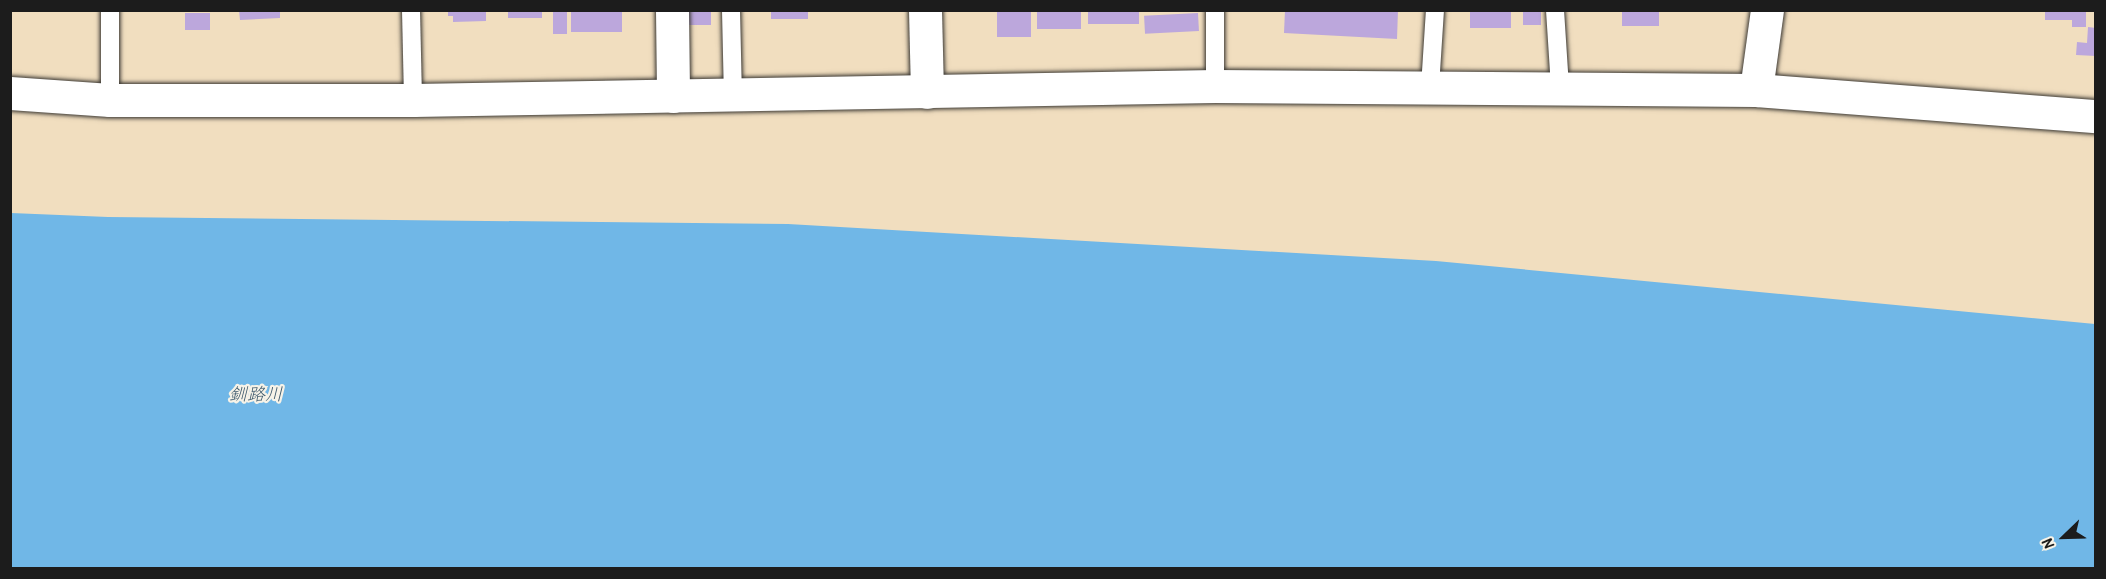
<!DOCTYPE html>
<meta charset="utf-8">
<style>
body{margin:0}
#map{position:relative;width:2106px;height:579px;overflow:hidden;background:#f1debf;font-family:"Patrick Hand","Klee One",sans-serif}
div>[style]{position:absolute}
.water>*{inset:0;background:#70b7e7}
.building>*{inset:0;background:#bca7dc;transform-origin:0 0}
.roads{filter:drop-shadow(0 0 2px #3c3934) drop-shadow(0 0 2px #3c3934)}
.lane>*{height:18px;margin:-9px;padding:0 9px;transform-origin:9px;border-radius:9px;background:#fff}
.street>*{height:33px;margin:-16.5px;padding:0 16.5px;transform-origin:16.5px;border-radius:16.5px;background:#fff}
.secondary>*{height:33px;margin:-16.5px;padding:0 16.5px;transform-origin:16.5px;border-radius:16.5px;background:#fff}
span{translate:-50% -50%;white-space:nowrap;text-align:center;line-height:1.15;-webkit-text-stroke:4.5px #f7f3e8;paint-order:stroke}
.water-label{font-size:18px;color:#3e5a6d;font-style:italic}
.frame{position:absolute;inset:0;border:12px solid #1c1c1c;pointer-events:none}
.north{position:absolute;left:2034px;top:507px;width:60px;height:60px;-webkit-text-stroke:4px #f7f3e8;paint-order:stroke;rotate:247deg;font-size:16px;font-weight:700;line-height:24px;text-align:center;color:#1c1c1c}
.north::after{content:'';display:block;margin:auto;width:21px;height:27px;background:#1c1c1c;clip-path:polygon(50% 0,100% 100%,50% 72%,0 100%)}
</style>
<div id="map">
<div class="water">
<div style="clip-path:polygon(11px 213px,108px 217px,788px 224px,1436px 261px,2095px 324px,2095px 568px,11px 568px)"></div>
</div>
<div class="building">
<div style="clip-path:polygon(239px 10px,280px 10px,280px 18px,240px 20px)"></div>
<div style="clip-path:polygon(448px 10px,486px 10px,486px 21px,453px 22px,453px 16px,448px 16px)"></div>
<div style="left:508px;top:10px;width:34px;height:8px"></div>
<div style="left:553px;top:10px;width:14px;height:24px"></div>
<div style="left:571px;top:10px;width:51px;height:22px"></div>
<div style="left:689px;top:10px;width:22px;height:15px"></div>
<div style="left:771px;top:10px;width:37px;height:9px"></div>
<div style="left:997px;top:10px;width:34px;height:27px"></div>
<div style="left:1037px;top:10px;width:44px;height:19px"></div>
<div style="left:1088px;top:10px;width:51px;height:14px"></div>
<div style="clip-path:polygon(1285px 10px,1398px 10px,1397px 39px,1284px 33px)"></div>
<div style="left:1470px;top:10px;width:41px;height:18px"></div>
<div style="left:1523px;top:10px;width:18px;height:15px"></div>
<div style="left:1622px;top:10px;width:37px;height:16px"></div>
<div style="clip-path:polygon(2045px 10px,2086px 10px,2086px 27px,2072px 27px,2072px 20px,2045px 20px)"></div>
<div style="left:185px;top:13px;width:25px;height:17px"></div>
<div style="left:1198px;top:13px;width:18px;height:54px;rotate:87deg"></div>
<div style="clip-path:polygon(2088px 27px,2096px 28px,2096px 56px,2076px 55px,2077px 42px,2087px 43px)"></div>
</div>
<div class="roads">
<div class="lane">
<div style="left:110px;top:10px;width:90px;rotate:90deg"></div>
<div style="left:411px;top:10px;width:90px;rotate:88.7deg"></div>
<div style="left:731px;top:10px;width:85px;rotate:88.7deg"></div>
<div style="left:1215px;top:10px;width:76px;rotate:90deg"></div>
<div style="left:1555px;top:10px;width:78px;rotate:86.3deg"></div>
<div style="left:1430px;top:87px;width:77px;rotate:-86.3deg"></div>
</div>
<div class="street">
<div style="left:672px;top:10px;width:86px;rotate:89.3deg"></div>
<div style="left:925px;top:10px;width:82px;rotate:88.6deg"></div>
<div style="left:10px;top:93px;width:100px;rotate:4deg"></div>
<div style="left:110px;top:100px;width:303px"></div>
<div style="left:413px;top:100px;width:802px;rotate:-1deg"></div>
<div style="left:1215px;top:86px;width:541px;rotate:0.42deg"></div>
<div style="left:1756px;top:90px;width:341px;rotate:4.4deg"></div>
</div>
<div class="secondary">
<div style="left:1756px;top:90px;width:81px;rotate:-82.2deg"></div>
</div>
</div>
<div class="water-label">
<span style="left:256px;top:394px">釧路川</span>
</div>
<div class="frame"></div>
<div class="north">N</div>
</div>
